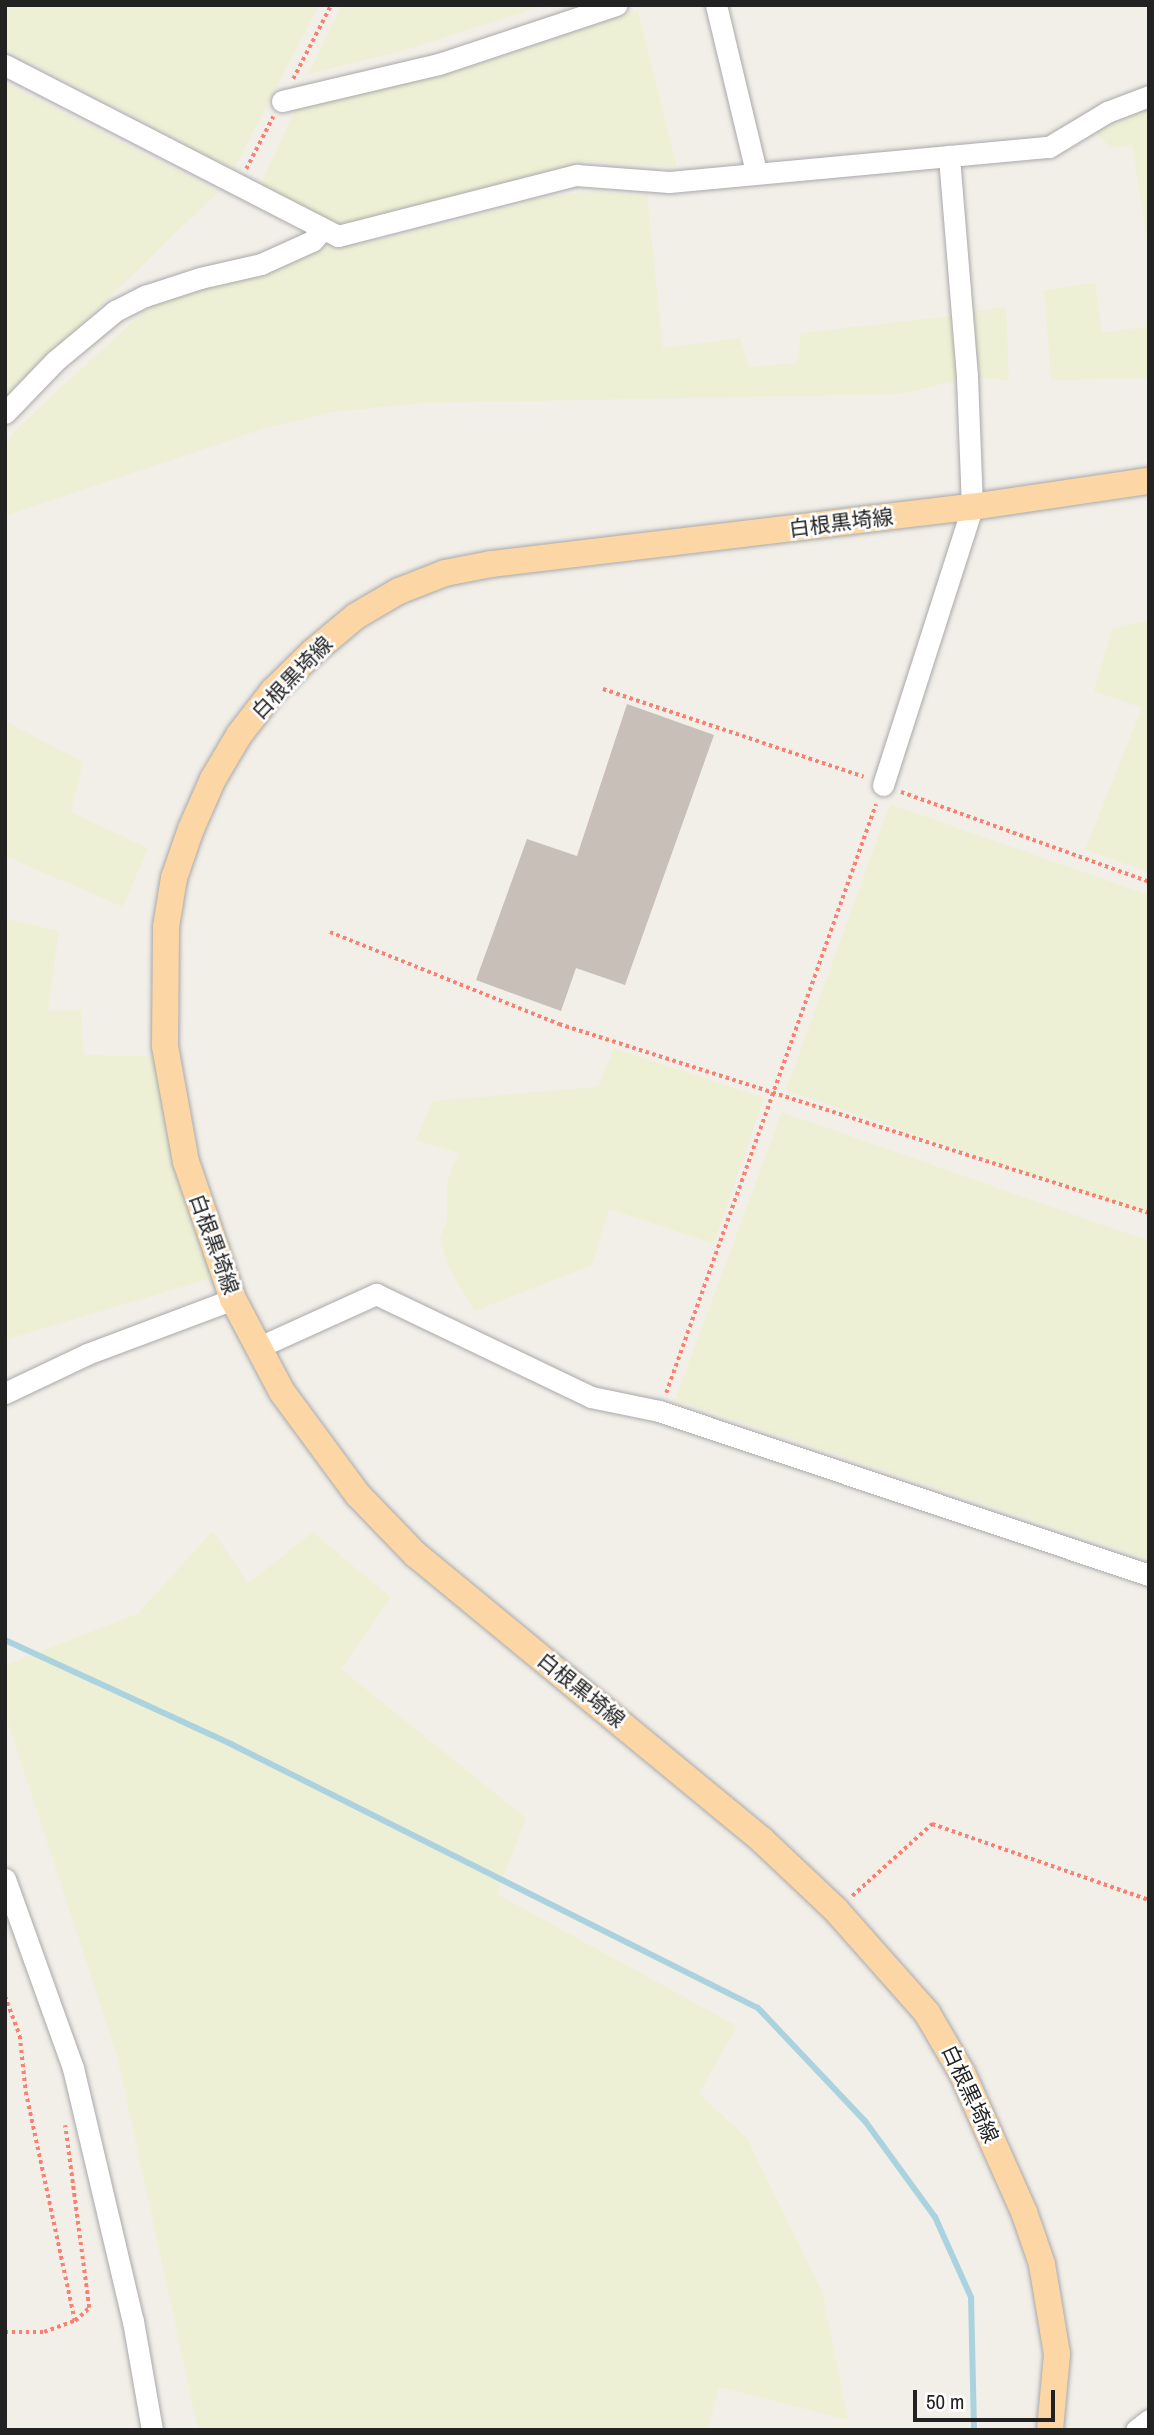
<!DOCTYPE html>
<meta charset="utf-8">
<style>
body{margin:0}
#map{position:relative;width:1154px;height:2435px;overflow:hidden;background:#f2efe9;font-family:"Archivo Narrow","Noto Sans JP",sans-serif}
div>[style]{position:absolute}
.farmland>*{inset:0;background:#eef0d5}
.stream>*{height:6px;margin:-3px;padding:0 3px;transform-origin:3px;border-radius:3px;background:#aad3df}
.building>*{inset:0;background:#c7bfb8}
.path>*{height:3.5px;margin-top:-1.75px;transform-origin:0;background:repeating-linear-gradient(90deg,#fa8072 0 3.5px,transparent 0 7px)}
.roads{filter:drop-shadow(0 0 2px #a9a9a9) drop-shadow(0 0 2px #a9a9a9)}
.minor>*{height:21px;margin:-10.5px;padding:0 10.5px;transform-origin:10.5px;border-radius:10.5px;background:#fff}
.major>*{height:26px;margin:-13px;padding:0 13px;transform-origin:13px;border-radius:13px;background:#fcd6a4}
span{translate:-50% -50%;white-space:nowrap;text-align:center;line-height:1.15;-webkit-text-stroke:5px #fff;paint-order:stroke}
.street-label{font-size:21px;color:#222}
.frame{position:absolute;inset:0;border:7px solid #222;pointer-events:none}
.scale{position:absolute;left:913px;top:2390px;width:142px;height:32px;box-sizing:border-box;border:4px solid #222;border-top:0;padding-left:9px;font-size:21px;line-height:24px;white-space:nowrap;color:#222;-webkit-text-stroke:5px #fff;paint-order:stroke}
</style>
<div id="map">
<div class="farmland">
<div style="clip-path:polygon(5px 5px,319px 5px,234px 169px,5px 49px)"></div>
<div style="clip-path:polygon(342px 5px,545px 5px,402px 51px,308px 74px)"></div>
<div style="clip-path:polygon(638px 10px,677px 167px,586px 161px,339px 229px,261px 183px,296px 108px,485px 63px)"></div>
<div style="clip-path:polygon(5px 83px,218px 192px,5px 398px)"></div>
<div style="clip-path:polygon(1149px 107px,1149px 253px,1132px 145px,1111px 148px,1095px 132px)"></div>
<div style="clip-path:polygon(592px 192px,647px 195px,663px 348px,740px 338px,749px 367px,797px 363px,801px 333px,952px 316px,957px 380px,901px 394px,424px 403px,333px 412px,266px 428px,5px 516px,5px 445px,14px 431px,158px 298px,323px 248px,385px 239px,546px 197px)"></div>
<div style="clip-path:polygon(1095px 283px,1102px 333px,1149px 326px,1149px 378px,1051px 380px,1044px 290px)"></div>
<div style="clip-path:polygon(1006px 307px,1009px 380px,978px 378px,971px 311px)"></div>
<div style="clip-path:polygon(1149px 621px,1149px 872px,1085px 850px,1142px 708px,1094px 691px,1112px 628px)"></div>
<div style="clip-path:polygon(5px 721px,83px 762px,71px 812px,148px 848px,123px 907px,5px 856px)"></div>
<div style="clip-path:polygon(890px 804px,1149px 895px,1149px 1216px,786px 1090px)"></div>
<div style="clip-path:polygon(5px 918px,59px 931px,48px 1011px,81px 1010px,84px 1055px,154px 1056px,215px 1277px,5px 1340px)"></div>
<div style="clip-path:polygon(614px 1048px,764px 1098px,714px 1244px,609px 1209px,592px 1265px,475px 1311px,449px 1268px,440px 1238px,447px 1221px,447px 1183px,458px 1153px,416px 1140px,432px 1101px,598px 1087px)"></div>
<div style="clip-path:polygon(782px 1112px,1149px 1241px,1149px 1559px,675px 1400px)"></div>
<div style="clip-path:polygon(213px 1531px,248px 1583px,313px 1532px,391px 1598px,341px 1669px,526px 1818px,497px 1894px,737px 2026px,699px 2094px,746px 2137px,822px 2291px,848px 2420px,719px 2387px,708px 2430px,198px 2430px,117px 2056px,5px 1714px,5px 1665px,137px 1614px)"></div>
</div>
<div class="stream">
<div style="left:5px;top:1640px;width:249px;rotate:24.7deg"></div>
<div style="left:231px;top:1744px;width:589px;rotate:26.61deg"></div>
<div style="left:758px;top:2008px;width:156px;rotate:46.6deg"></div>
<div style="left:865px;top:2121px;width:119px;rotate:53.9deg"></div>
<div style="left:935px;top:2217px;width:88px;rotate:65.8deg"></div>
<div style="left:971px;top:2297px;width:133px;rotate:88.7deg"></div>
</div>
<div class="building">
<div style="clip-path:polygon(627px 704px,714px 735px,625px 985px,576px 968px,561px 1011px,476px 980px,527px 839px,577px 856px)"></div>
</div>
<div class="path">
<div style="left:293px;top:79px;width:83px;rotate:-62.8deg"></div>
<div style="left:246px;top:169px;width:59px;rotate:-62.6deg"></div>
<div style="left:603px;top:689px;width:275px;rotate:18.6deg"></div>
<div style="left:901px;top:792px;width:264px;rotate:19.9deg"></div>
<div style="left:330px;top:932px;width:247px;rotate:21.9deg"></div>
<div style="left:559px;top:1024px;width:620px;rotate:17.76deg"></div>
<div style="left:666px;top:1393px;width:625px;rotate:-70.38deg"></div>
<div style="left:852px;top:1896px;width:108px;rotate:-42deg"></div>
<div style="left:932px;top:1824px;width:230px;rotate:19.3deg"></div>
<div style="left:5px;top:1996px;width:43px;rotate:69.4deg"></div>
<div style="left:20px;top:2036px;width:56px;rotate:83.9deg"></div>
<div style="left:26px;top:2092px;width:234px;rotate:77.9deg"></div>
<div style="left:5px;top:2332px;width:39px"></div>
<div style="left:44px;top:2332px;width:33px;rotate:-20deg"></div>
<div style="left:75px;top:2321px;width:19px;rotate:-43deg"></div>
<div style="left:89px;top:2308px;width:184px;rotate:-97.5deg"></div>
</div>
<div class="roads">
<div class="minor">
<div style="left:716px;top:5px;width:172px;rotate:76.5deg"></div>
<div style="left:5px;top:65px;width:374px;rotate:27.2deg"></div>
<div style="left:338px;top:236px;width:246px;rotate:-14.4deg"></div>
<div style="left:576px;top:175px;width:93px;rotate:4.3deg"></div>
<div style="left:669px;top:182px;width:382px;rotate:-5.3deg"></div>
<div style="left:1049px;top:147px;width:68px;rotate:-31.1deg"></div>
<div style="left:1107px;top:112px;width:45px;rotate:-20.9deg"></div>
<div style="left:282px;top:101px;width:161px;rotate:-13.3deg"></div>
<div style="left:439px;top:64px;width:187px;rotate:-18.4deg"></div>
<div style="left:5px;top:413px;width:72px;rotate:-46.1deg"></div>
<div style="left:55px;top:361px;width:78px;rotate:-39.8deg"></div>
<div style="left:115px;top:311px;width:34px;rotate:-27deg"></div>
<div style="left:145px;top:296px;width:58px;rotate:-18.1deg"></div>
<div style="left:200px;top:278px;width:63px;rotate:-12.9deg"></div>
<div style="left:261px;top:264px;width:56px;rotate:-24.3deg"></div>
<div style="left:312px;top:241px;width:16px;rotate:-47deg"></div>
<div style="left:883px;top:785px;width:292px;rotate:-72.2deg"></div>
<div style="left:972px;top:507px;width:131px;rotate:-92.2deg"></div>
<div style="left:967px;top:376px;width:221px;rotate:-94.7deg"></div>
<div style="left:257px;top:1348px;width:131px;rotate:-24.4deg"></div>
<div style="left:376px;top:1294px;width:238px;rotate:25.6deg"></div>
<div style="left:591px;top:1397px;width:69px;rotate:11.6deg"></div>
<div style="left:659px;top:1411px;width:517px;rotate:18.51deg"></div>
<div style="left:5px;top:1393px;width:91px;rotate:-25.4deg"></div>
<div style="left:87px;top:1354px;width:156px;rotate:-20.6deg"></div>
<div style="left:5px;top:1879px;width:201px;rotate:70.2deg"></div>
<div style="left:73px;top:2068px;width:260px;rotate:76.7deg"></div>
<div style="left:133px;top:2321px;width:111px;rotate:80.1deg"></div>
<div style="left:1136px;top:2430px;width:16px;rotate:-38deg"></div>
</div>
<div class="major">
<div style="left:1050px;top:2430px;width:76px;rotate:-84.7deg"></div>
<div style="left:1057px;top:2354px;width:91px;rotate:-99.5deg"></div>
<div style="left:1042px;top:2264px;width:55px;rotate:-109.1deg"></div>
<div style="left:1024px;top:2212px;width:152px;rotate:-114deg"></div>
<div style="left:962px;top:2073px;width:69px;rotate:-120.3deg"></div>
<div style="left:927px;top:2013px;width:137px;rotate:-131.5deg"></div>
<div style="left:836px;top:1910px;width:102px;rotate:-136.6deg"></div>
<div style="left:762px;top:1840px;width:448px;rotate:-140.5deg"></div>
<div style="left:416px;top:1555px;width:83px;rotate:-134deg"></div>
<div style="left:358px;top:1495px;width:128px;rotate:-126.4deg"></div>
<div style="left:282px;top:1392px;width:105px;rotate:-117.8deg"></div>
<div style="left:233px;top:1299px;width:145px;rotate:-108.9deg"></div>
<div style="left:186px;top:1162px;width:118px;rotate:-100.3deg"></div>
<div style="left:165px;top:1046px;width:119px;rotate:-89.5deg"></div>
<div style="left:166px;top:927px;width:50px;rotate:-80.7deg"></div>
<div style="left:174px;top:878px;width:52px;rotate:-70.9deg"></div>
<div style="left:191px;top:829px;width:55px;rotate:-66.3deg"></div>
<div style="left:213px;top:779px;width:51px;rotate:-59.4deg"></div>
<div style="left:239px;top:735px;width:56px;rotate:-52.3deg"></div>
<div style="left:273px;top:691px;width:56px;rotate:-44.3deg"></div>
<div style="left:313px;top:652px;width:56px;rotate:-39.9deg"></div>
<div style="left:356px;top:616px;width:50px;rotate:-30.2deg"></div>
<div style="left:399px;top:591px;width:49px;rotate:-21.4deg"></div>
<div style="left:445px;top:573px;width:47px;rotate:-11.1deg"></div>
<div style="left:491px;top:564px;width:484px;rotate:-6.8deg"></div>
<div style="left:972px;top:507px;width:179px;rotate:-8.4deg"></div>
</div>
</div>
<div class="street-label">
<span style="left:841px;top:523px;rotate:-7deg">白根黒埼線</span>
<span style="left:292px;top:678px;rotate:-46deg">白根黒埼線</span>
<span style="left:214px;top:1244px;rotate:70deg">白根黒埼線</span>
<span style="left:581px;top:1690px;rotate:39deg">白根黒埼線</span>
<span style="left:970px;top:2094px;rotate:65deg">白根黒埼線</span>
</div>
<div class="frame"></div>
<div class="scale">50 m</div>
</div>
